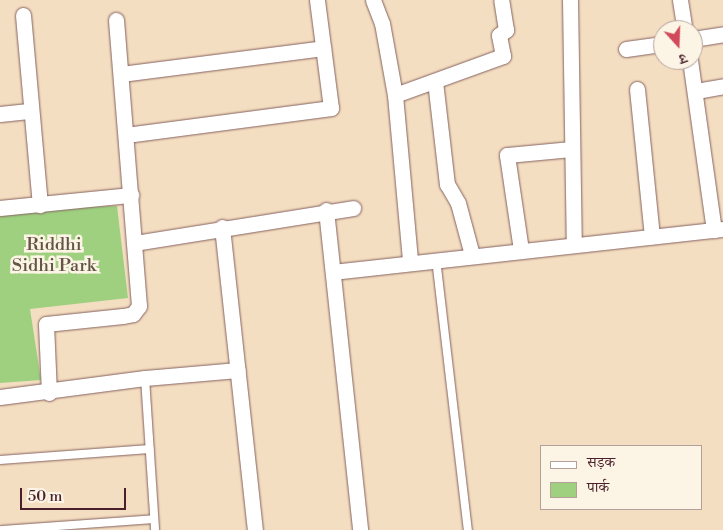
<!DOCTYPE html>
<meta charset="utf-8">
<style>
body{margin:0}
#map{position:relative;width:723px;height:530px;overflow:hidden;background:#f4dec1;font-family:"Libre Bodoni","Noto Serif Devanagari",serif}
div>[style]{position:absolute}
.green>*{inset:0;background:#9ed080}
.roads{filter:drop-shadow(0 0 1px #866260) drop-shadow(0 0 1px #866260)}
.lane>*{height:8px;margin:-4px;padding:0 4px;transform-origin:4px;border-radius:4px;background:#fff}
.street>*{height:15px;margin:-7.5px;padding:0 7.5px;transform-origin:7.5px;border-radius:7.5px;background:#fff}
span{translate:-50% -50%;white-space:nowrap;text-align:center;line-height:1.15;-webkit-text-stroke:5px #fcf5e5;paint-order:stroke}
.park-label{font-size:18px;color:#635444}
.legend{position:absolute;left:540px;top:445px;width:162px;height:65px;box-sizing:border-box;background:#fcf5e5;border:1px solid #b59f9b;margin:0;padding:6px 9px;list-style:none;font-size:15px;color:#4a1f2b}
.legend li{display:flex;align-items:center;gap:10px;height:25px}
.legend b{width:25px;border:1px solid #b59f9b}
.north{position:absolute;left:653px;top:20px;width:50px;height:50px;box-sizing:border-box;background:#fcf5e5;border:1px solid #b59f9b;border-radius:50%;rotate:160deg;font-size:14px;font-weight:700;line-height:20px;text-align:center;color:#4a1f2b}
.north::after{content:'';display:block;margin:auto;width:18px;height:22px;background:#d1495b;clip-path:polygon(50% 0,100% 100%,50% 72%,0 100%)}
.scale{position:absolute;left:20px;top:488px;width:106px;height:22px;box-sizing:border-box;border:2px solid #4a1f2b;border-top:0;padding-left:6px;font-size:15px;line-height:18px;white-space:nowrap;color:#4a1f2b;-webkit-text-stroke:4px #fcf5e5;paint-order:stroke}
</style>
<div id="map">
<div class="green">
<div style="clip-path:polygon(117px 206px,128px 298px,30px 309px,41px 380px,0 383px,0 208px)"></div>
</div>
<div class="roads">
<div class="lane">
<div style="left:436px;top:259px;width:273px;rotate:83.3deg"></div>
<div style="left:145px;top:378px;width:152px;rotate:86.2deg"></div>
<div style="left:0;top:460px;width:150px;rotate:-4.2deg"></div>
<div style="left:2px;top:530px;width:152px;rotate:-4.1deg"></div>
</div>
<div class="street">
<div style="left:373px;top:0;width:25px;rotate:69deg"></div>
<div style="left:382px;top:23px;width:73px;rotate:79.8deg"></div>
<div style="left:395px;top:95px;width:167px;rotate:84.8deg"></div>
<div style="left:570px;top:0;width:244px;rotate:89.1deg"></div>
<div style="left:680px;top:0;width:30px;rotate:81deg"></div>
<div style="left:23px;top:15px;width:191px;rotate:84.9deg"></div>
<div style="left:693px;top:39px;width:30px;rotate:-9deg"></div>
<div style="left:626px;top:49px;width:37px;rotate:-8deg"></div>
<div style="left:690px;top:60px;width:172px;rotate:82deg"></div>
<div style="left:121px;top:74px;width:204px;rotate:-7.3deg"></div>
<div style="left:435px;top:81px;width:104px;rotate:83.4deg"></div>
<div style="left:447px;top:184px;width:22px;rotate:60deg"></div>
<div style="left:458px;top:203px;width:54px;rotate:74.9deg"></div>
<div style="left:637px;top:89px;width:148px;rotate:84.2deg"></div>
<div style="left:696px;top:91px;width:27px;rotate:-10deg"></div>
<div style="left:395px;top:95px;width:115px;rotate:-19.9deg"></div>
<div style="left:503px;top:56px;width:21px;rotate:-101deg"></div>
<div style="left:499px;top:35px;width:9px;rotate:-36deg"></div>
<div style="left:506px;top:30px;width:30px;rotate:-99deg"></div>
<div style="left:0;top:114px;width:31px;rotate:-6deg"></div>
<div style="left:126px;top:135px;width:207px;rotate:-7.5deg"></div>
<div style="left:331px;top:108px;width:109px;rotate:-97.4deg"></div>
<div style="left:0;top:208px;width:132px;rotate:-5.7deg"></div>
<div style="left:326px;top:210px;width:322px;rotate:83.9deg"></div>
<div style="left:222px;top:227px;width:305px;rotate:83.8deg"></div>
<div style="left:135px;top:243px;width:221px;rotate:-9.1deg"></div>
<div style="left:521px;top:250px;width:96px;rotate:-98.4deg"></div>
<div style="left:507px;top:155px;width:65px;rotate:-5.3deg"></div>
<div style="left:333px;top:272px;width:392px;rotate:-6.3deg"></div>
<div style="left:49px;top:393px;width:69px;rotate:-92.5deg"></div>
<div style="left:46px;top:324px;width:77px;rotate:-5.9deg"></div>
<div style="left:123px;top:316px;width:10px;rotate:-11deg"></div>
<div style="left:133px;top:314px;width:10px;rotate:-53deg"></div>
<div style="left:139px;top:306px;width:287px;rotate:-94.6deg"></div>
<div style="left:0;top:397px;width:146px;rotate:-7.5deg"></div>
<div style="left:145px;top:378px;width:93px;rotate:-4.9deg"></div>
</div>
</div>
<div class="park-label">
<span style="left:54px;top:256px">Riddhi<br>Sidhi Park</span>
</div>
<ul class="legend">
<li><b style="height:6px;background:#fff"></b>सड़क</li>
<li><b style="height:14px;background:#9ed080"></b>पार्क</li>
</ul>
<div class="north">उ</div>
<div class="scale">50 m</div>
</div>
